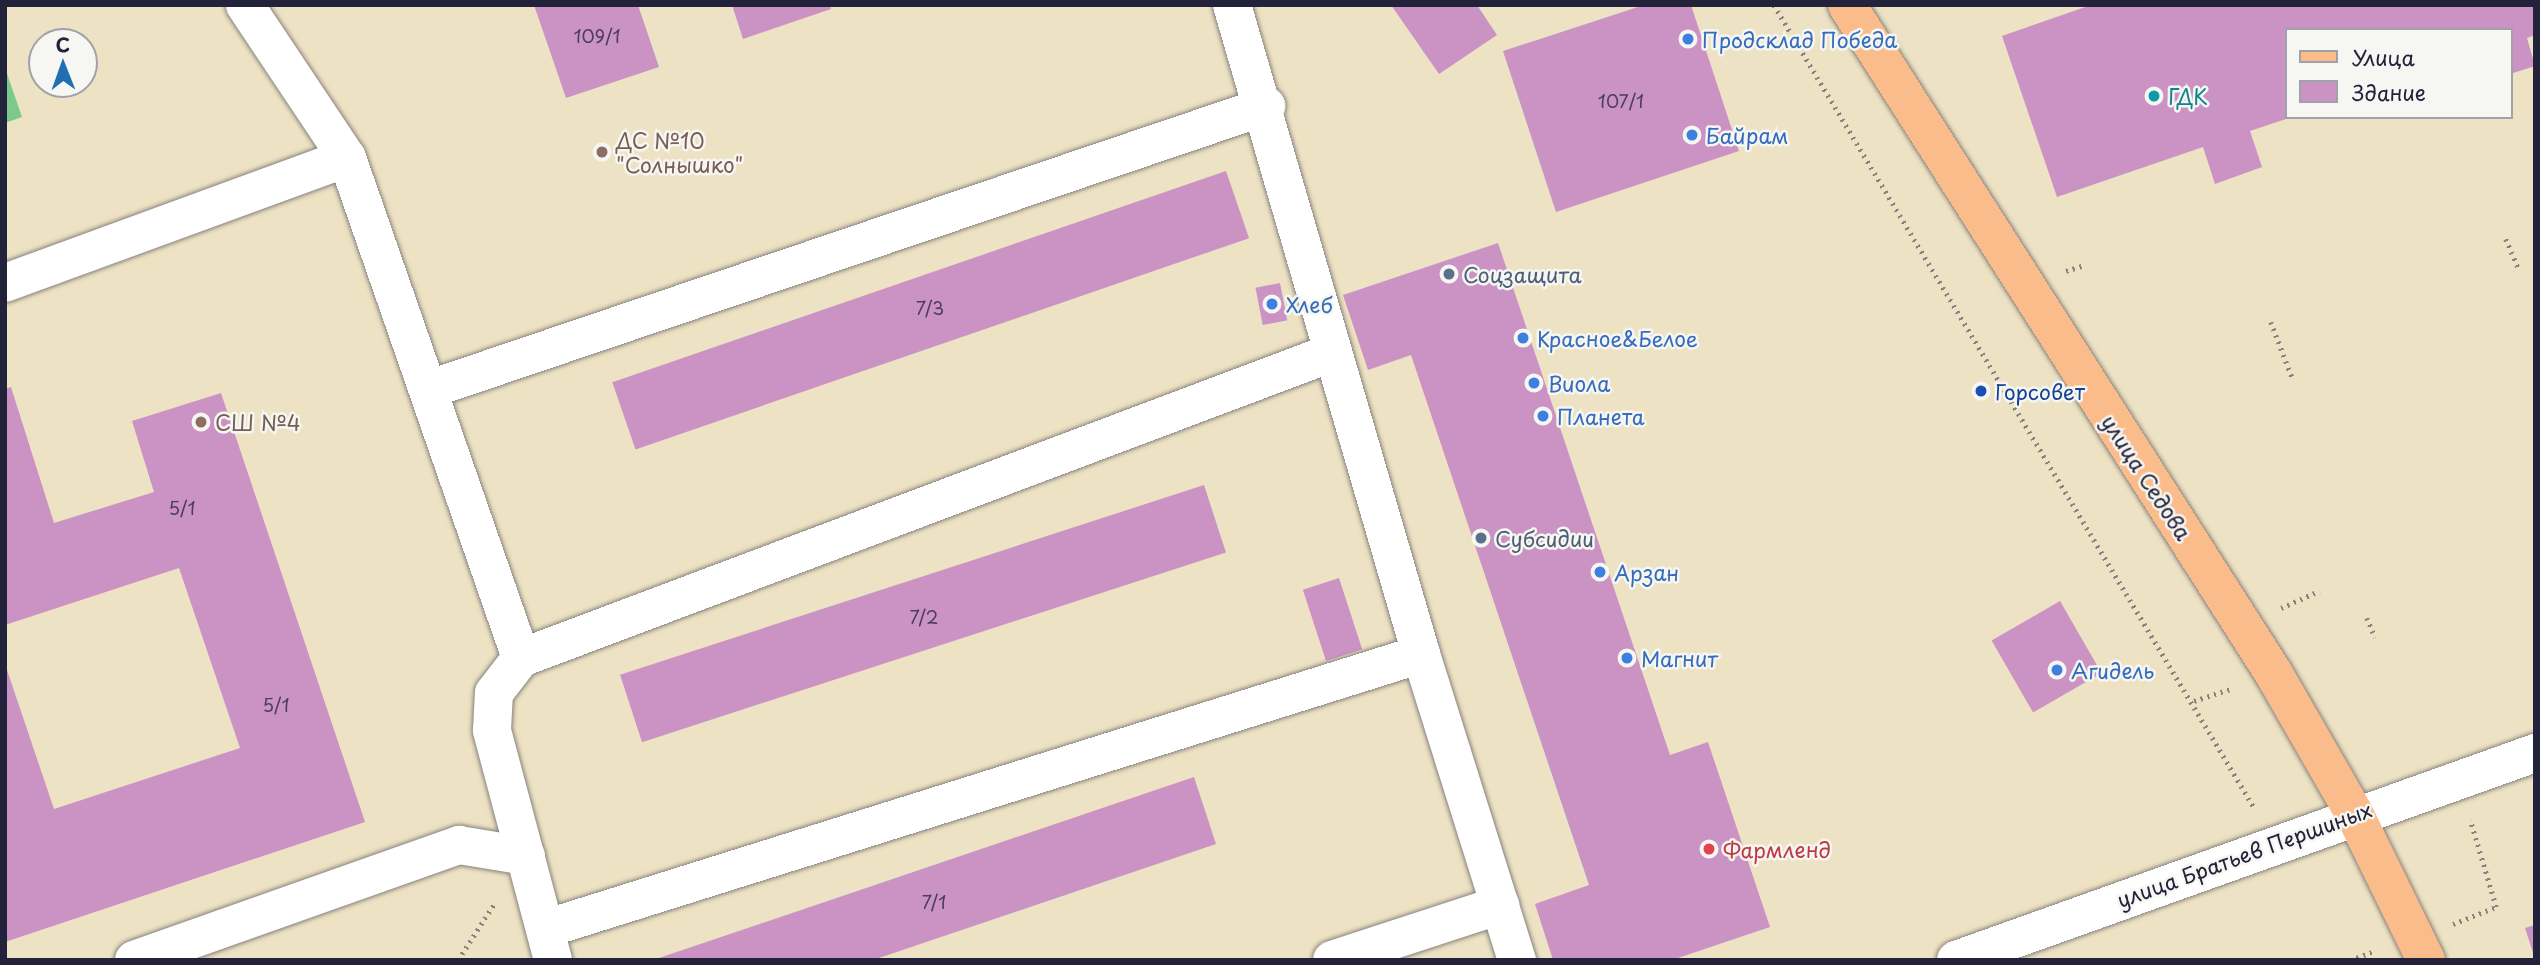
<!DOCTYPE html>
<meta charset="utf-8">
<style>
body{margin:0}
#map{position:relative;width:2540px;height:965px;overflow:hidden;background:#ede2c3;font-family:"Playpen Sans",sans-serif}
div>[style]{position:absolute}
.green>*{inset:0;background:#7bca8a}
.building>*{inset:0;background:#cb93c4;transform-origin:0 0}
.path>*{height:4.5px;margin-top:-2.25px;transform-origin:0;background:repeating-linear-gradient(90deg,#88827f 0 2px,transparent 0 7px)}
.roads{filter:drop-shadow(0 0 2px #88827f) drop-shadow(0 0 2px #88827f)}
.minor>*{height:38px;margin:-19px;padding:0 19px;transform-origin:19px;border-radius:19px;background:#fff}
.major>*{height:38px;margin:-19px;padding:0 19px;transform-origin:19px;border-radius:19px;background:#fabc8b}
.dots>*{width:19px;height:19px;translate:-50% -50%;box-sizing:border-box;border:4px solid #f6f6f2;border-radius:50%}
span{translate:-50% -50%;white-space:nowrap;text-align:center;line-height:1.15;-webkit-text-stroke:5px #f6f6f2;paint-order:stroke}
.number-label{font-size:18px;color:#4c3e5d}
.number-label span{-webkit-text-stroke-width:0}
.shop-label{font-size:21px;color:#366cbe}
.left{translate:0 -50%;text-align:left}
.culture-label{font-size:21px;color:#0d838f}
.education-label{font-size:21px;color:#785e54}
.service-label{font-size:21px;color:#4e5e75}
.transit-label{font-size:21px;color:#164399}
.street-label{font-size:21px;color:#22223b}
.health-label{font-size:21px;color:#be3a42}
.frame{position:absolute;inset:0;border:7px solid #22223b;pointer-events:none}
.legend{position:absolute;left:2285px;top:28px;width:228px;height:91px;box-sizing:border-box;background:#f6f6f2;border:2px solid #a1a1a9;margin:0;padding:9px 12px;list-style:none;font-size:21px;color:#22223b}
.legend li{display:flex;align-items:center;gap:14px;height:35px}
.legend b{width:35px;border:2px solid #a1a1a9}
.north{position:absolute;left:28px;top:28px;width:70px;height:70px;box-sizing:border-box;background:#f6f6f2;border:2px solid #a1a1a9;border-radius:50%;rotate:359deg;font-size:19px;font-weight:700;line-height:28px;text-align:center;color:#22223b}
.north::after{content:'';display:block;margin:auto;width:24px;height:32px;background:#1f6fb2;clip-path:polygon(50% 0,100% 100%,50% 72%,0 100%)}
</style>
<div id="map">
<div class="green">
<div style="clip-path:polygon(5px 68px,22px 117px,5px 123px)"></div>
</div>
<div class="building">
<div style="clip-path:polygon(534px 5px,638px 5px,659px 67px,566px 98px)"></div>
<div style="clip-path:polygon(732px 5px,830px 5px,831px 9px,743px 39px)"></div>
<div style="clip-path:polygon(1391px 5px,1477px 5px,1497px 35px,1439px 74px)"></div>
<div style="clip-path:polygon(1644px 5px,1691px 5px,1739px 151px,1556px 212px,1503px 51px)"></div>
<div style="clip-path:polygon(2091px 5px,2535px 5px,2535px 35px,2527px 38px,2535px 66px,2510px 74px,2510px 30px,2286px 30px,2286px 119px,2250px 131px,2262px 167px,2215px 184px,2203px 147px,2057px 197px,2002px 36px)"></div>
<div style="left:1226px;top:171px;width:71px;height:649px;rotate:71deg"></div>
<div style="clip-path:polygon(1498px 243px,1670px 755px,1708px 742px,1770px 927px,1672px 960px,1553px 960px,1535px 904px,1589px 885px,1411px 355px,1368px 370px,1343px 295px)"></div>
<div style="left:1280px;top:283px;width:38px;height:25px;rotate:79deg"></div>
<div style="clip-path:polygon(11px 387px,54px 523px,154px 492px,132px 421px,221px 393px,365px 822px,5px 942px,5px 664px,54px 809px,240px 748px,179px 568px,5px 625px,5px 389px)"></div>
<div style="left:1204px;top:485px;width:71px;height:614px;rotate:72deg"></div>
<div style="left:1339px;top:578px;width:75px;height:38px;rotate:72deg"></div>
<div style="left:2060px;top:601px;width:83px;height:79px;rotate:60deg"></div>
<div style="clip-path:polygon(1194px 777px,1216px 844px,873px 960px,653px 960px)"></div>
<div style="clip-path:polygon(2535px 925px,2535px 956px,2534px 956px,2525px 928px)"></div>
</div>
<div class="path">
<div style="left:1774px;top:5px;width:937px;rotate:59.11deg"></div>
<div style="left:2506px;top:239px;width:34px;rotate:67deg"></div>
<div style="left:2066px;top:271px;width:20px;rotate:-18deg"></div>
<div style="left:2271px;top:322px;width:59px;rotate:69.1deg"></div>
<div style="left:2281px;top:608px;width:42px;rotate:-24.1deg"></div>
<div style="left:2367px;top:618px;width:21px;rotate:67deg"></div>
<div style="left:2194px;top:701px;width:41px;rotate:-18.4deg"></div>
<div style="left:2453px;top:924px;width:46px;rotate:-21.6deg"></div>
<div style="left:2496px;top:907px;width:91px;rotate:-106.6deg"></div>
<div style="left:458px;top:960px;width:67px;rotate:-57.3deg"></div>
<div style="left:2350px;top:960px;width:27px;rotate:-20deg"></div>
</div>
<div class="roads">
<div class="minor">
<div style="left:1232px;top:5px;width:676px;rotate:73.76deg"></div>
<div style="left:1421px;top:654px;width:321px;rotate:72.6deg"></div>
<div style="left:347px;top:158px;width:529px;rotate:70.81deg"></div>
<div style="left:5px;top:283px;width:364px;rotate:-20.1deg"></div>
<div style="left:347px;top:158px;width:184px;rotate:-123.7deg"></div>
<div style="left:430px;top:389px;width:883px;rotate:-18.7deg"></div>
<div style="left:548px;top:928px;width:915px;rotate:-17.42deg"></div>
<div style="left:134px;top:960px;width:345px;rotate:-19.5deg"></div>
<div style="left:459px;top:845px;width:68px;rotate:9.3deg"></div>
<div style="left:553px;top:960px;width:238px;rotate:-104.9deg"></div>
<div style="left:492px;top:730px;width:37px;rotate:-87deg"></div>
<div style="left:494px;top:693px;width:44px;rotate:-52.4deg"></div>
<div style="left:521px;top:658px;width:866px;rotate:-20.63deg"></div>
<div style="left:1332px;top:960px;width:177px;rotate:-18.1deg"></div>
<div style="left:1956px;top:960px;width:615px;rotate:-19.67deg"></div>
</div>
<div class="major">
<div style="left:1847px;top:5px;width:794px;rotate:57.45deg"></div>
<div style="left:2274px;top:674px;width:160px;rotate:60.1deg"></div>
<div style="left:2354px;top:813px;width:164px;rotate:63.9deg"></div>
</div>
</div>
<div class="dots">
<div style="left:1688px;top:39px;background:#3f7fe0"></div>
<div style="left:2154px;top:96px;background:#0f9aa8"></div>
<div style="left:1692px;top:135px;background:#3f7fe0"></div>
<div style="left:602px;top:152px;background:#8d6e63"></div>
<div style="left:1449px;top:274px;background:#5c6f8a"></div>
<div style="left:1272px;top:304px;background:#3f7fe0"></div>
<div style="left:1523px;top:338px;background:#3f7fe0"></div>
<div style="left:1534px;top:383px;background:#3f7fe0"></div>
<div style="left:1981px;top:391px;background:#1a4fb4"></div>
<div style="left:1543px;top:416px;background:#3f7fe0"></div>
<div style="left:201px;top:422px;background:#8d6e63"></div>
<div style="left:1481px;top:538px;background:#5c6f8a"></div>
<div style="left:1600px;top:572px;background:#3f7fe0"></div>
<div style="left:1627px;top:658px;background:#3f7fe0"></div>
<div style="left:2057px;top:670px;background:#3f7fe0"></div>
<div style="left:1709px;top:849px;background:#e0444e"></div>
</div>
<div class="number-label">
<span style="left:597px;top:36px">109/1</span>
<span style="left:1621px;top:101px">107/1</span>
<span style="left:930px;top:308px">7/3</span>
<span style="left:182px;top:508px">5/1</span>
<span style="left:924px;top:617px">7/2</span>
<span style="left:276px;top:705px">5/1</span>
<span style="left:934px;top:902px">7/1</span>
</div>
<div class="shop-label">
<span class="left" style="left:1702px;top:39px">Продсклад Победа</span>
<span class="left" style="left:1706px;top:135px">Байрам</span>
<span class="left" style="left:1286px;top:304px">Хлеб</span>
<span class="left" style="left:1537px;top:338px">Красное&amp;Белое</span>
<span class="left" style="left:1548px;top:383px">Виола</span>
<span class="left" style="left:1557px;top:416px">Планета</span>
<span class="left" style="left:1614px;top:572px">Арзан</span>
<span class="left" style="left:1641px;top:658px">Магнит</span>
<span class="left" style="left:2071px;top:670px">Агидель</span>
</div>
<div class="culture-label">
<span class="left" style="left:2168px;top:96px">ГДК</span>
</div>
<div class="education-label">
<span class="left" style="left:616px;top:152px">ДС №10<br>"Солнышко"</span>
<span class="left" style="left:215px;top:422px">СШ №4</span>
</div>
<div class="service-label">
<span class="left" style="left:1463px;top:274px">Соцзащита</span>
<span class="left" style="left:1495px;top:538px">Субсидии</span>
</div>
<div class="transit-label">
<span class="left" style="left:1995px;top:391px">Горсовет</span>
</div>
<div class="street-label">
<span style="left:2147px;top:477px;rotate:57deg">улица Седова</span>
<span style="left:2244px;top:854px;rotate:-20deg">улица Братьев Першиных</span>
</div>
<div class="health-label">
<span class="left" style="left:1723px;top:849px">Фармленд</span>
</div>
<div class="frame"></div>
<ul class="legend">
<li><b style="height:9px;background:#fabc8b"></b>Улица</li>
<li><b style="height:19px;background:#cb93c4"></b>Здание</li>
</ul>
<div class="north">С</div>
</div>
